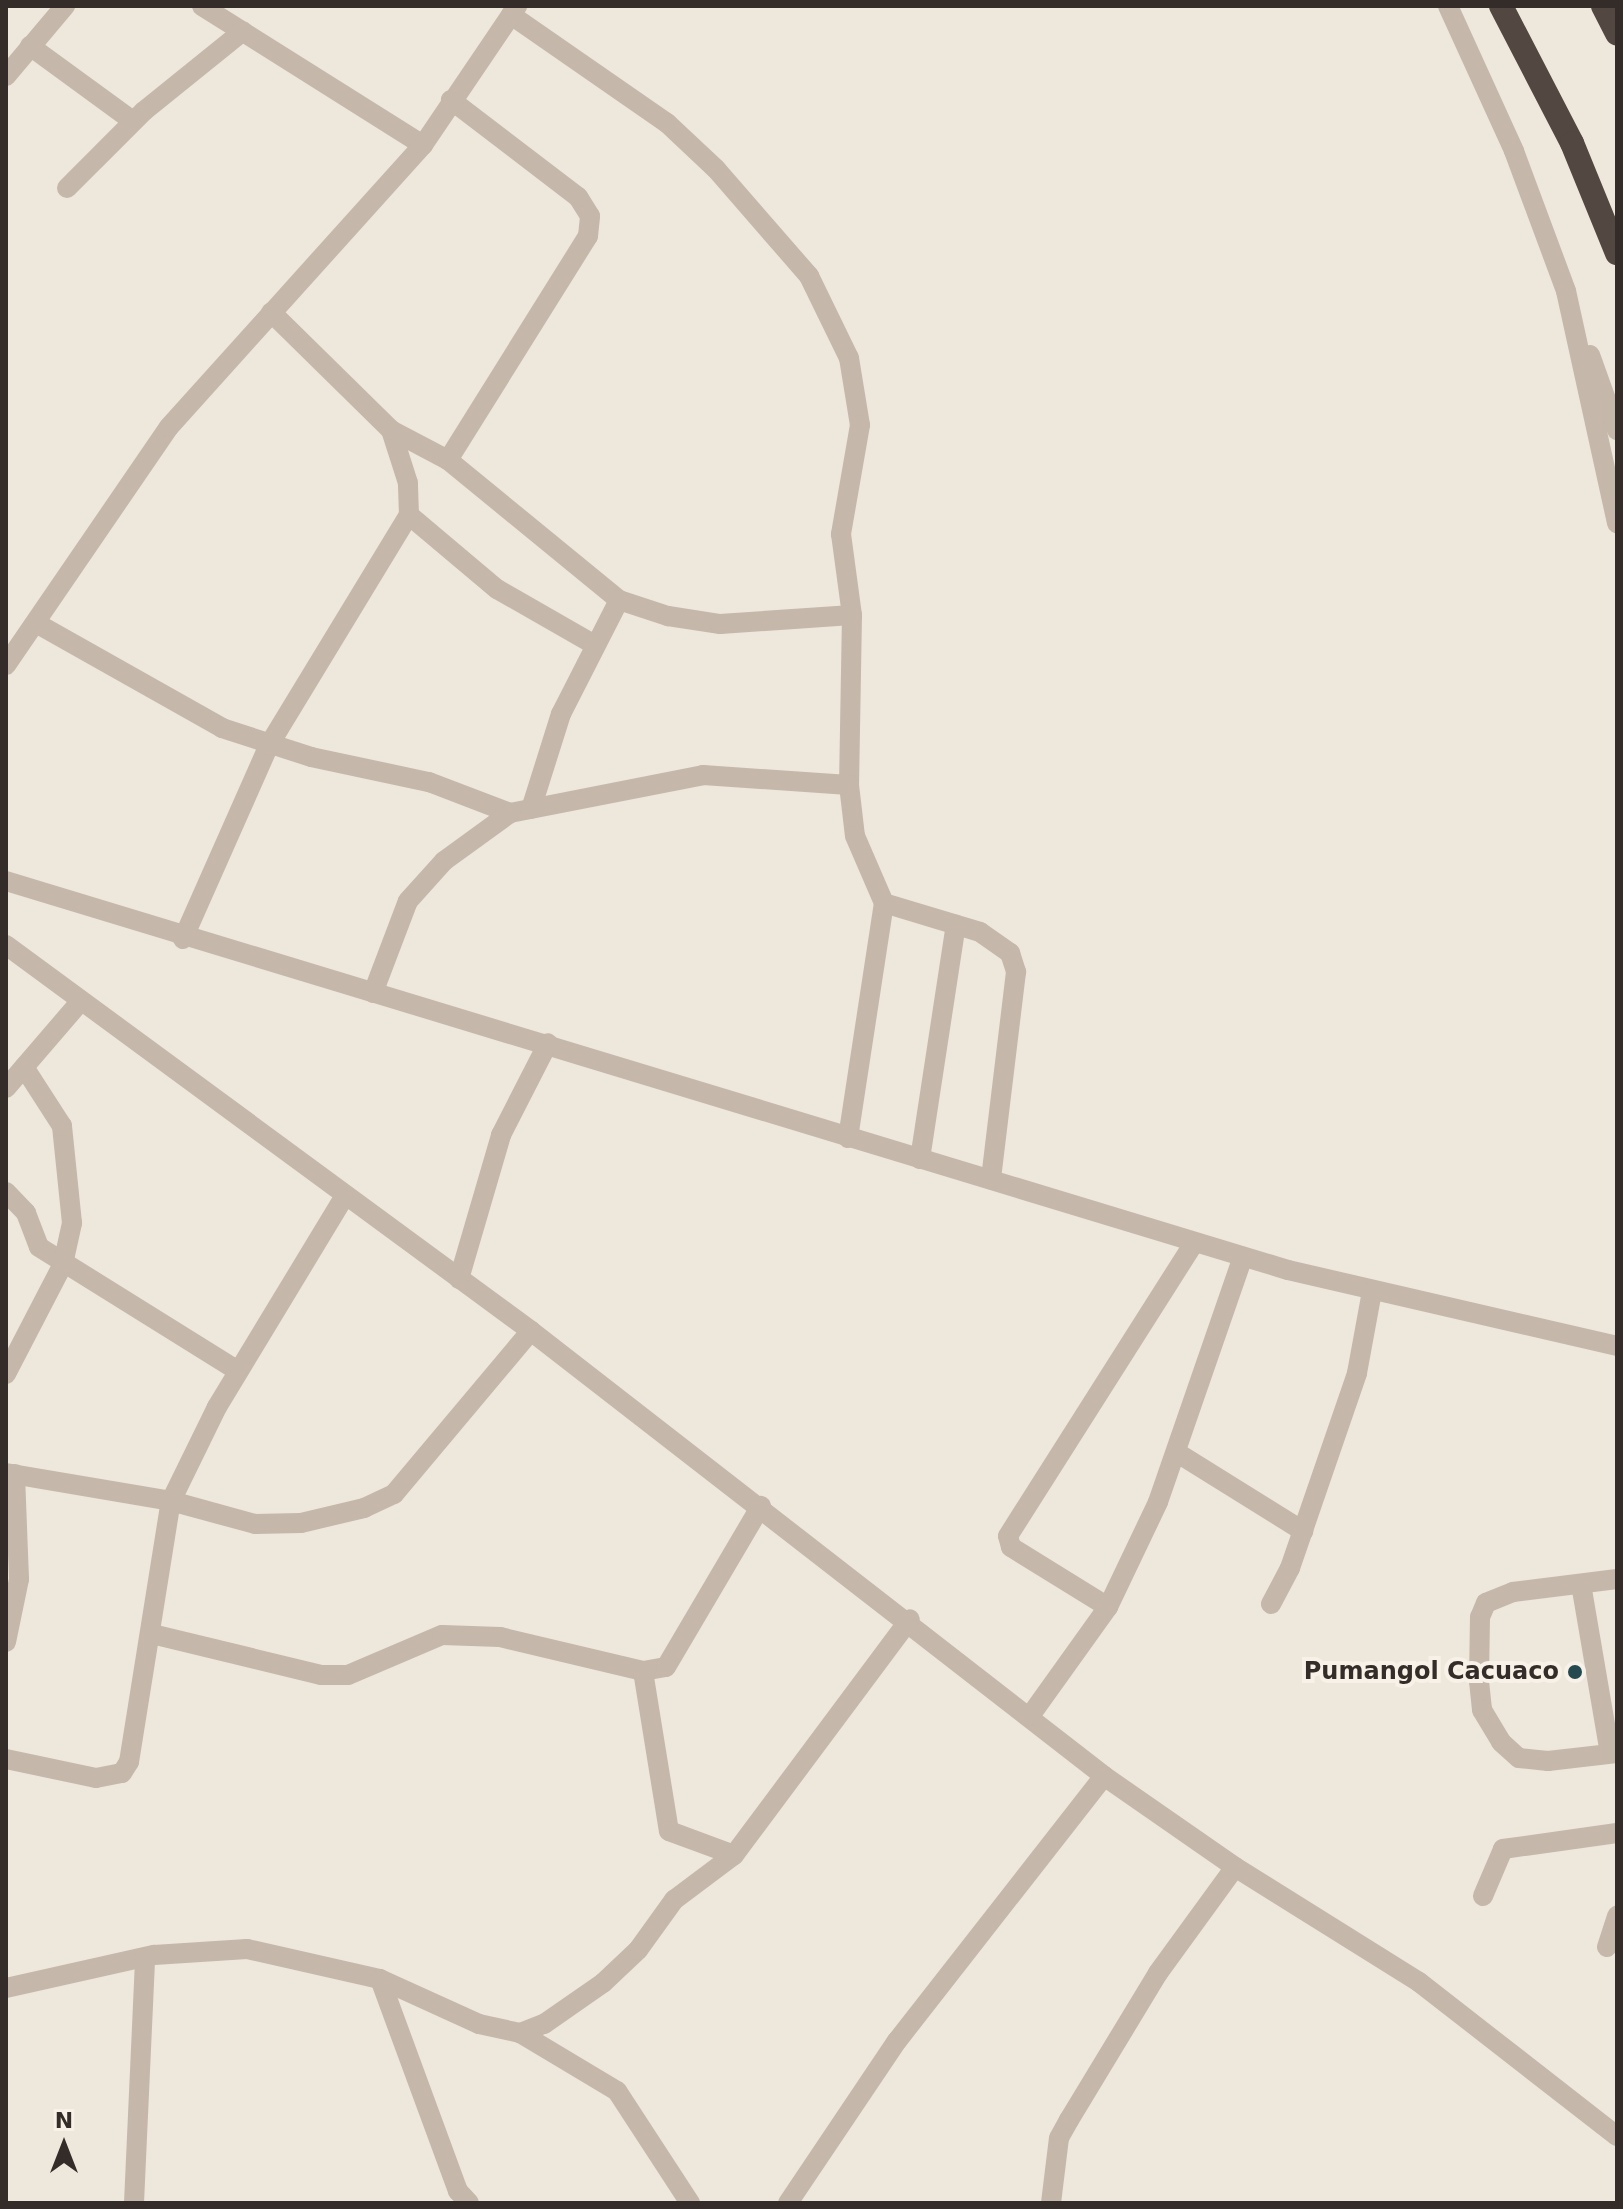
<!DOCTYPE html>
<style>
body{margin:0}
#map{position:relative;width:1623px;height:2209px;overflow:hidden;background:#eee7dc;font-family:"DejaVu Sans",sans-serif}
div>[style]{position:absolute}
.minor>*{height:20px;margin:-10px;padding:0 10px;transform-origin:10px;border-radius:10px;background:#c5b7aa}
.highway>*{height:24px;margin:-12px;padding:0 12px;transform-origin:12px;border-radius:12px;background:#534741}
.dots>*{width:22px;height:22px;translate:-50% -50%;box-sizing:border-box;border:4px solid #f7f1e8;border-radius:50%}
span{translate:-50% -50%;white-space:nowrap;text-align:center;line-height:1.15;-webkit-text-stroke:8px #f7f1e8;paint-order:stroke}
.poi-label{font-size:24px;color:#332c28;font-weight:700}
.right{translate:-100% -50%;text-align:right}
.frame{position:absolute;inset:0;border:8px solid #332c28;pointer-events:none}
.north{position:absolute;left:24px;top:2105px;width:80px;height:80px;-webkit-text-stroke:6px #f7f1e8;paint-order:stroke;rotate:0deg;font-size:22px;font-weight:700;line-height:32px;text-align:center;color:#332c28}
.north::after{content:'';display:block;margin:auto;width:28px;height:36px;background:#332c28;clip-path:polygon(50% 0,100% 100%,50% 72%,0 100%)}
</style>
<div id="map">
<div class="minor">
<div style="left:202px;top:6px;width:261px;rotate:32.2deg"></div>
<div style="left:1448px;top:6px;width:159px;rotate:65.5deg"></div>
<div style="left:1514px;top:151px;width:149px;rotate:69.6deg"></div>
<div style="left:1566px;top:291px;width:238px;rotate:77.6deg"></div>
<div style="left:511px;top:15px;width:190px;rotate:34.7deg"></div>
<div style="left:667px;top:123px;width:67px;rotate:43.2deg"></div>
<div style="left:716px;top:169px;width:142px;rotate:49deg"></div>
<div style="left:809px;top:276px;width:91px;rotate:64deg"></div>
<div style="left:849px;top:358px;width:68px;rotate:80.7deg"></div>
<div style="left:860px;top:425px;width:111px;rotate:99.9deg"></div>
<div style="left:841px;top:534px;width:82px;rotate:82.3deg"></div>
<div style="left:852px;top:615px;width:170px;rotate:91deg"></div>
<div style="left:849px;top:785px;width:51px;rotate:83.3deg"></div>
<div style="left:855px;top:836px;width:73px;rotate:66.6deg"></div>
<div style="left:884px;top:903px;width:100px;rotate:16.8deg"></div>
<div style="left:980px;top:932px;width:37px;rotate:35deg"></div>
<div style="left:1010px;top:953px;width:20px;rotate:72deg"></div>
<div style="left:1016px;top:972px;width:209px;rotate:96.9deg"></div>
<div style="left:30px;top:46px;width:127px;rotate:36.1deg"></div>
<div style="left:6px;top:76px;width:92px;rotate:-49.9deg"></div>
<div style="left:67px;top:188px;width:109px;rotate:-45deg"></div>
<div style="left:144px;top:111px;width:127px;rotate:-38.9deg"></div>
<div style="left:1590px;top:355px;width:80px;rotate:70.2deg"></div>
<div style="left:391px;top:430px;width:64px;rotate:27.8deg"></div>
<div style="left:448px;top:460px;width:221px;rotate:39.3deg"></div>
<div style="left:619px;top:600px;width:52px;rotate:18.1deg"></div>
<div style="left:668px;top:616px;width:53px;rotate:8.7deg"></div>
<div style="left:720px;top:624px;width:132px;rotate:-3.9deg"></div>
<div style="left:448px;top:460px;width:264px;rotate:-58deg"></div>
<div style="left:588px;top:236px;width:20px;rotate:-84deg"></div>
<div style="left:590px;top:216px;width:22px;rotate:-122deg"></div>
<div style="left:578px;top:197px;width:160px;rotate:-142.6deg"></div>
<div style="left:409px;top:515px;width:115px;rotate:40.1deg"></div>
<div style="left:497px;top:589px;width:111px;rotate:29.8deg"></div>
<div style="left:36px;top:623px;width:214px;rotate:29.4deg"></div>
<div style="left:222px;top:728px;width:94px;rotate:18deg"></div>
<div style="left:311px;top:757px;width:121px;rotate:12deg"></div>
<div style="left:429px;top:782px;width:87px;rotate:20.9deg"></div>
<div style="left:510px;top:813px;width:197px;rotate:-11.1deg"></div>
<div style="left:703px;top:775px;width:146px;rotate:3.9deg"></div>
<div style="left:6px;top:665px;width:288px;rotate:-55.6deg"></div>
<div style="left:169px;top:427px;width:380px;rotate:-48deg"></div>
<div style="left:423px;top:145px;width:168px;rotate:-55.9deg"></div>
<div style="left:531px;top:809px;width:100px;rotate:-72.5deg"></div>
<div style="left:561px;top:714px;width:128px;rotate:-63deg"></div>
<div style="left:6px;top:881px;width:1340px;rotate:16.88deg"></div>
<div style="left:1288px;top:1270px;width:338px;rotate:13deg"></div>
<div style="left:183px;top:939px;width:212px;rotate:-66.1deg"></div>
<div style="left:269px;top:745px;width:269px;rotate:-58.7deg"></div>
<div style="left:409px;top:515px;width:32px;rotate:-92deg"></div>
<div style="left:408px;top:483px;width:56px;rotate:-107.8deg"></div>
<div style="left:391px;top:430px;width:168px;rotate:-135.5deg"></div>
<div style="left:6px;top:945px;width:652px;rotate:36.32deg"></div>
<div style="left:531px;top:1331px;width:726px;rotate:37.83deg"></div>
<div style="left:1104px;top:1776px;width:160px;rotate:34.8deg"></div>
<div style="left:1235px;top:1867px;width:217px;rotate:32deg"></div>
<div style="left:1419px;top:1982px;width:251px;rotate:37.9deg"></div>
<div style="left:373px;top:993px;width:98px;rotate:-69.2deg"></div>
<div style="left:408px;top:901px;width:54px;rotate:-48deg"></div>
<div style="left:444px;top:861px;width:82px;rotate:-36deg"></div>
<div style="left:6px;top:1088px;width:112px;rotate:-49.3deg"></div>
<div style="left:848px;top:1138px;width:238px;rotate:-81.3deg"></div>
<div style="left:920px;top:1159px;width:237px;rotate:-81.3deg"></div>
<div style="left:6px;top:1192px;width:29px;rotate:46deg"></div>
<div style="left:26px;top:1213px;width:36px;rotate:69deg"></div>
<div style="left:39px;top:1247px;width:234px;rotate:31.9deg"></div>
<div style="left:459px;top:1279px;width:150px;rotate:-73.7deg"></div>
<div style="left:501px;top:1135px;width:103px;rotate:-62.9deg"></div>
<div style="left:6px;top:1374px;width:124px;rotate:-62.6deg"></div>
<div style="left:63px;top:1264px;width:42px;rotate:-77.6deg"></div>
<div style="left:72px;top:1223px;width:98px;rotate:-95.9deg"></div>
<div style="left:62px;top:1126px;width:70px;rotate:-122.8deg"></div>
<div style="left:1176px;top:1452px;width:150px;rotate:31.9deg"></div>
<div style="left:6px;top:1473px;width:167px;rotate:9.6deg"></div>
<div style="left:171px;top:1501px;width:87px;rotate:15.3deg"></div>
<div style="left:255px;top:1524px;width:46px;rotate:-1.2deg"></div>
<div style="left:301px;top:1523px;width:65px;rotate:-13.4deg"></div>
<div style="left:364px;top:1508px;width:33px;rotate:-25deg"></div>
<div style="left:394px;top:1494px;width:213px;rotate:-50deg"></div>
<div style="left:1617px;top:1579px;width:105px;rotate:172.9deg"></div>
<div style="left:1513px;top:1592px;width:29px;rotate:158deg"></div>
<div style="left:1486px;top:1603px;width:15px;rotate:113deg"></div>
<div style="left:1480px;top:1617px;width:64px;rotate:90.9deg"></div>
<div style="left:1479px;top:1681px;width:29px;rotate:84deg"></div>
<div style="left:1482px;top:1710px;width:37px;rotate:59deg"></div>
<div style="left:1501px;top:1742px;width:24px;rotate:42deg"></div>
<div style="left:1519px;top:1758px;width:29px;rotate:6deg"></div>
<div style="left:1548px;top:1761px;width:69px;rotate:-6.6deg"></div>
<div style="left:1581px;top:1584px;width:171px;rotate:80.3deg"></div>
<div style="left:1271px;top:1604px;width:41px;rotate:-62.2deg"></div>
<div style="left:1290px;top:1568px;width:206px;rotate:-71deg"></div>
<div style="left:1357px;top:1373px;width:83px;rotate:-79.6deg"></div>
<div style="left:1108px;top:1607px;width:114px;rotate:-148.3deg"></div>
<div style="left:1011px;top:1547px;width:11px;rotate:-105deg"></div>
<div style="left:1008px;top:1536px;width:347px;rotate:-57.6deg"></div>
<div style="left:152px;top:1634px;width:174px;rotate:13.6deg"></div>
<div style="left:321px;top:1675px;width:27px"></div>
<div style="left:348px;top:1675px;width:102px;rotate:-23.1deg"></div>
<div style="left:442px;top:1635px;width:58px;rotate:2deg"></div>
<div style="left:500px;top:1637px;width:147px;rotate:13.4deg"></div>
<div style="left:643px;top:1671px;width:23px;rotate:-10deg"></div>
<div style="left:666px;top:1667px;width:187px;rotate:-59.5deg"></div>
<div style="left:6px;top:1642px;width:64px;rotate:-78.3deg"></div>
<div style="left:19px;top:1579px;width:105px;rotate:-92.2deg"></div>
<div style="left:643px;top:1671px;width:162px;rotate:80.8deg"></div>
<div style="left:669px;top:1831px;width:69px;rotate:20.3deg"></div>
<div style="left:1030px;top:1716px;width:134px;rotate:-54.4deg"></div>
<div style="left:1108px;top:1607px;width:116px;rotate:-64.5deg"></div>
<div style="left:1158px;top:1502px;width:259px;rotate:-70.9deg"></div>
<div style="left:6px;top:1759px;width:92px;rotate:11.9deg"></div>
<div style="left:96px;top:1778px;width:26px;rotate:-11deg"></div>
<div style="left:122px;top:1773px;width:13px;rotate:-58deg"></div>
<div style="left:129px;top:1762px;width:264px;rotate:-80.9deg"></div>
<div style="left:171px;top:1501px;width:105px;rotate:-63.9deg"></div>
<div style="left:217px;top:1407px;width:245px;rotate:-58.8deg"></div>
<div style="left:1483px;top:1896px;width:51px;rotate:-66.9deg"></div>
<div style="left:1503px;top:1849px;width:115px;rotate:-8deg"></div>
<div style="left:1607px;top:1947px;width:33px;rotate:-72deg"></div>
<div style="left:380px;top:1979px;width:226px;rotate:69.8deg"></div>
<div style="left:458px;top:2191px;width:16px;rotate:47deg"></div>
<div style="left:6px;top:1988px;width:152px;rotate:-12.6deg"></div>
<div style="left:154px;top:1955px;width:93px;rotate:-3.7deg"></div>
<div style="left:247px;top:1949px;width:136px;rotate:12.7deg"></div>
<div style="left:380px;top:1979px;width:109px;rotate:24.4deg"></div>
<div style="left:479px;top:2024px;width:42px;rotate:12.4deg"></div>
<div style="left:520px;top:2033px;width:26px;rotate:-21deg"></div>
<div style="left:544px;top:2024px;width:72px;rotate:-34.8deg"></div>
<div style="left:603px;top:1983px;width:48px;rotate:-43.3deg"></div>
<div style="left:638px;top:1950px;width:62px;rotate:-54.2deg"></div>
<div style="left:674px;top:1900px;width:75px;rotate:-36.9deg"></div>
<div style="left:734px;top:1855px;width:294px;rotate:-53.3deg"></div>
<div style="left:520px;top:2033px;width:113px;rotate:30.9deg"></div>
<div style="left:617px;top:2091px;width:134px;rotate:56.9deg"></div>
<div style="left:134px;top:2203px;width:245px;rotate:-87.4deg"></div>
<div style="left:788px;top:2203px;width:195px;rotate:-56.1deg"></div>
<div style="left:897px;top:2041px;width:336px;rotate:-52deg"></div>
<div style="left:1051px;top:2203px;width:65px;rotate:-83deg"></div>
<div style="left:1059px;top:2138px;width:21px;rotate:-61deg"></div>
<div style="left:1069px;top:2120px;width:172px;rotate:-58.8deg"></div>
<div style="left:1158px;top:1973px;width:131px;rotate:-54deg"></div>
</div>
<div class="highway">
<div style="left:1501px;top:6px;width:154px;rotate:62.6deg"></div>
<div style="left:1572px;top:143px;width:119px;rotate:67.8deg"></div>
<div style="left:1603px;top:6px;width:31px;rotate:63deg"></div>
</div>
<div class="dots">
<div style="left:1575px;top:1672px;background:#244a4f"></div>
</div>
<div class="poi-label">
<span class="right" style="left:1559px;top:1672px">Pumangol Cacuaco</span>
</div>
<div class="frame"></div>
<div class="north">N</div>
</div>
